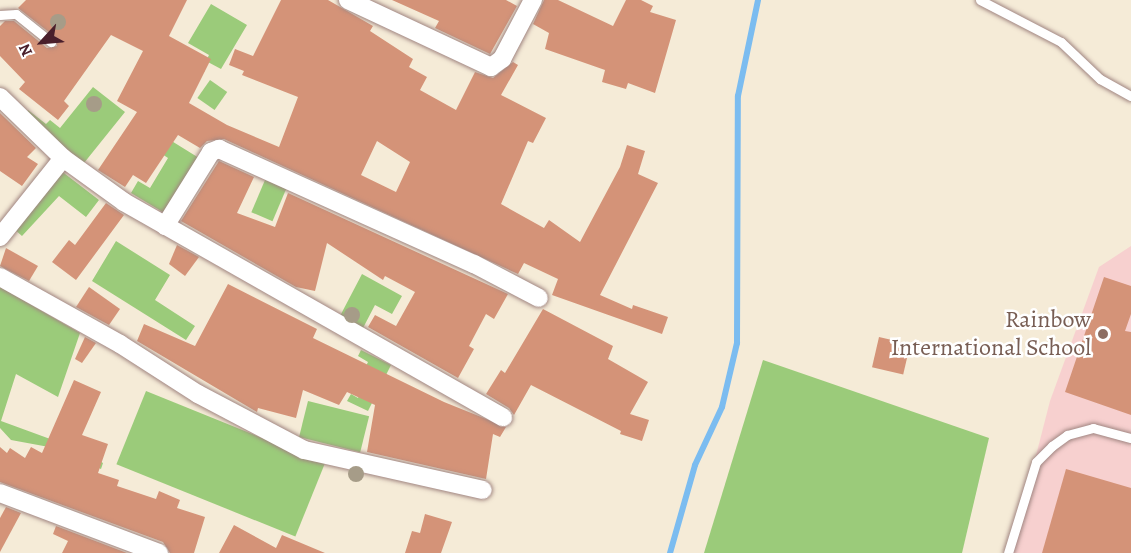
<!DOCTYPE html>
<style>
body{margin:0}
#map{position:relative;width:1131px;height:553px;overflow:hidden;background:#f5ebd7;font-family:Alegreya,serif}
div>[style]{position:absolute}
.built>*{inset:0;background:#f7d0cf}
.green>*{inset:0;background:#9bcb7a;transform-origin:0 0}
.stream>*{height:6px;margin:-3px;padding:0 3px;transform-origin:3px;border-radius:3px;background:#7bbcf0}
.building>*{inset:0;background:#d49378;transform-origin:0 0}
.roads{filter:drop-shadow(0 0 2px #a08581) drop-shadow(0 0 2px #a08581)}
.service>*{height:9px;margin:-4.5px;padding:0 4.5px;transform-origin:4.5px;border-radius:4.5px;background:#fff}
.minor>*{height:18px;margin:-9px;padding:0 9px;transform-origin:9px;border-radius:9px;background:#fff}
.trees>*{width:16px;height:16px;margin:-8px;border-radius:50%;background:#a69c88}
.dots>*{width:16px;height:16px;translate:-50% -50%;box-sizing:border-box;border:3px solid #fff;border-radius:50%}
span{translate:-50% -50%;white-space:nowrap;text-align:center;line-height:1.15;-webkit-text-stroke:5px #fff;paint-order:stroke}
.education-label{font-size:24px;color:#785e54}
.right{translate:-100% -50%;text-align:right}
.north{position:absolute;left:12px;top:12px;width:60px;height:60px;-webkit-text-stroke:4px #fff;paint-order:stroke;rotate:244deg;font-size:16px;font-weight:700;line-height:24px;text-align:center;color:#4a1f2b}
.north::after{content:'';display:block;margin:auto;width:21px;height:27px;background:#4a1f2b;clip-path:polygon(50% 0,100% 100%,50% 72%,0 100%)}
</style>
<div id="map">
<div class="built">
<div style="clip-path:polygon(1131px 246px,1131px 553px,1011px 553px,1050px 401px,1099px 267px)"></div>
</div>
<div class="green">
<div style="clip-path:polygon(211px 4px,247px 25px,221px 69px,206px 61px,209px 55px,188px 43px)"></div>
<div style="left:210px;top:80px;width:21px;height:22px;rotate:35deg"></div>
<div style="clip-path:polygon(93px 87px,125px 112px,84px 163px,25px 115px,28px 110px,46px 124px,50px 120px,60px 128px)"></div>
<div style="clip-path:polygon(170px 140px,199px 158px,166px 214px,131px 193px,138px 181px,150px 188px,168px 158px,162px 154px)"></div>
<div style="clip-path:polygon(60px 170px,99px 200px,86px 217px,59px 196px,22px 236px,14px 229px)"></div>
<div style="left:265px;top:180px;width:23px;height:35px;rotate:23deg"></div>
<div style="clip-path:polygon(116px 241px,170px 275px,155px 300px,195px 326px,186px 340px,92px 281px)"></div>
<div style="clip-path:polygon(362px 274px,402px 296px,392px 314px,375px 305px,363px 328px,340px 316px)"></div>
<div style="clip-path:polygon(0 287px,80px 333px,58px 397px,16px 374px,1px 421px,83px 451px,103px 463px,101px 469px,49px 447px,11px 440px,0 428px)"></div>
<div style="clip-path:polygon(361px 350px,391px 365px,368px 411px,347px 401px,351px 394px,358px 398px,365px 383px,359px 380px,368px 362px,358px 356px)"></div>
<div style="clip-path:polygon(763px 360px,989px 438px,962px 553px,704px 553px)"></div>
<div style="left:146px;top:391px;width:193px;height:79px;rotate:22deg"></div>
<div style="left:308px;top:401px;width:63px;height:37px;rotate:14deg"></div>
</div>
<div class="stream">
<div style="left:670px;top:553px;width:91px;rotate:-74.1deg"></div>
<div style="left:695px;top:465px;width:64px;rotate:-65deg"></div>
<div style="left:722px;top:407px;width:66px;rotate:-76.8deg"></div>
<div style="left:737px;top:343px;width:247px;rotate:-89.8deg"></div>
<div style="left:738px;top:96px;width:98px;rotate:-78.2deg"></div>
</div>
<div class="building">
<div style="clip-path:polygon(evenodd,26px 0,187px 0,169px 36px,211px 59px,189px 103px,227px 125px,279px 147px,298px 97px,242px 75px,244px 71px,229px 65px,235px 49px,253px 56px,281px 0,328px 0,373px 26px,370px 31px,413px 59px,409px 67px,427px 77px,420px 90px,456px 110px,475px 72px,493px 78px,513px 62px,518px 65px,501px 95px,546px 118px,533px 143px,528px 141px,501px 204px,544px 228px,549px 220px,580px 242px,620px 167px,627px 145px,645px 151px,638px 174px,658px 183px,600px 295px,632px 309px,633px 305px,668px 317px,662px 334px,552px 295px,558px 279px,524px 263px,518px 274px,224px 139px,207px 141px,200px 148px,178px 135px,146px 183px,133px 175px,125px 187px,98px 170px,137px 112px,117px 101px,143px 51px,111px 35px,64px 101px,69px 106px,58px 120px,19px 89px,25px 82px,0 56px,0 26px,5px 21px,14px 21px,47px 48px,57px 46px,55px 37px,18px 8px,26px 0,377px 141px,410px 162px,396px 192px,361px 175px,377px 141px)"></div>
<div style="clip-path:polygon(392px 0,506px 0,517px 6px,490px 54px,435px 28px,439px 21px)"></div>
<div style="clip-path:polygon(544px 0,558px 0,613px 26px,626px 0,641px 0,653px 6px,650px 12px,676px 20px,655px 93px,628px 83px,626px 89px,602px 82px,605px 70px,545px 49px,549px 33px,533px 24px)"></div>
<div style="clip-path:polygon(0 113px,36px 148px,27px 157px,38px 164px,22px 186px,0 171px)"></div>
<div style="clip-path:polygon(219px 161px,254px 177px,237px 213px,275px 227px,288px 193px,508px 294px,494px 319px,486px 314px,469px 346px,474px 349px,458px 378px,368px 327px,375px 315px,396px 326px,415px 292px,385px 276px,383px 280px,327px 243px,315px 291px,296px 287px,181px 221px)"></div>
<div style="clip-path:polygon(106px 203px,124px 215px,76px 280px,52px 262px,69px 240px,75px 245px)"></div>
<div style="clip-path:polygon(177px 245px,199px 257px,185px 276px,169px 264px)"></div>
<div style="clip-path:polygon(6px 248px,38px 266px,29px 281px,0 266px)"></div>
<div style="clip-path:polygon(1104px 277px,1131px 286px,1131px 314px,1125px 331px,1131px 332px,1131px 415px,1065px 392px)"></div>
<div style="clip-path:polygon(228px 284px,317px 329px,313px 338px,444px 402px,506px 427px,500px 437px,493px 434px,486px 479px,367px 452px,375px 405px,347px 392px,339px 405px,303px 390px,296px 418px,258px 408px,257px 412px,137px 341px,144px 324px,195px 346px)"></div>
<div style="clip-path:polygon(89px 287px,120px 309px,109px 325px,76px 307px)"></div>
<div style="clip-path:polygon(543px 309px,613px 346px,608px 359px,648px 382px,630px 414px,649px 420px,642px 441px,620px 434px,621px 431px,531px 385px,514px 415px,509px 408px,486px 394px,501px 370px,505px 373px)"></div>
<div style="clip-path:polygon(85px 337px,96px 343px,82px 363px,75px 359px)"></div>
<div style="left:879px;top:337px;width:32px;height:31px;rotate:13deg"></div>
<div style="clip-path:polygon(74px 380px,101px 392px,82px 435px,108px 444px,98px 473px,119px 480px,117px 486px,156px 499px,159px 491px,180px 500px,177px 508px,205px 517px,194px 553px,170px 553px,163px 542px,0 482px,0 447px,7px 453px,10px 448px,25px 458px,31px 447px,42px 453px)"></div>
<div style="clip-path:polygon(1066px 469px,1131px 488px,1131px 553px,1042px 553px)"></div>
<div style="clip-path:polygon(6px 507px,21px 513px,0 552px,0 518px)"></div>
<div style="clip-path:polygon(425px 514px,452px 522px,441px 553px,405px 553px,412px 531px,420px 533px)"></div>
<div style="clip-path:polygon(234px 525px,276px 548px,282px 535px,325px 553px,219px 553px)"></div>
<div style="clip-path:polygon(56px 526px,127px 553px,62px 553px,68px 541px,53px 534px)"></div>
</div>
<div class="roads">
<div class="service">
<div style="left:980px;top:0;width:91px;rotate:27.4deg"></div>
<div style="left:1061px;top:42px;width:54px;rotate:43.5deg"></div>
<div style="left:1100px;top:79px;width:35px;rotate:29deg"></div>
<div style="left:0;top:15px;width:16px;rotate:-4deg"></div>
<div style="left:16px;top:14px;width:45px;rotate:38.7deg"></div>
<div style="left:1008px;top:553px;width:95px;rotate:-72.9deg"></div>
<div style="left:1036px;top:462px;width:23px;rotate:-45deg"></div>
<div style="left:1052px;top:446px;width:19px;rotate:-36deg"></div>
<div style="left:1067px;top:435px;width:27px;rotate:-15deg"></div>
<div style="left:1093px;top:428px;width:39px;rotate:15deg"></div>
</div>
<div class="minor">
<div style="left:348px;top:0;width:158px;rotate:25.1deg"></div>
<div style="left:491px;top:67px;width:14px;rotate:-36deg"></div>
<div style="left:502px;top:59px;width:67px;rotate:-62.3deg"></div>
<div style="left:0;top:97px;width:88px;rotate:44.1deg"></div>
<div style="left:63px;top:158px;width:75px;rotate:35.8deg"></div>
<div style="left:124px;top:202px;width:436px;rotate:29.6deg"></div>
<div style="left:165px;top:226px;width:87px;rotate:-58.1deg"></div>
<div style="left:211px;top:152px;width:9px;rotate:-21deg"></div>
<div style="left:219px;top:149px;width:280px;rotate:24.3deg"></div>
<div style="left:474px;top:264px;width:73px;rotate:27.6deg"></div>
<div style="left:0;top:237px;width:101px;rotate:-51.4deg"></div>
<div style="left:0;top:277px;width:137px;rotate:29.2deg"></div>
<div style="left:120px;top:344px;width:93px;rotate:32.7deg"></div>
<div style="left:198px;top:394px;width:120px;rotate:27.8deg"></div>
<div style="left:304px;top:450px;width:183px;rotate:12.6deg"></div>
<div style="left:0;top:493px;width:170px;rotate:20.7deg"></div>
</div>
</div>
<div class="trees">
<div style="left:58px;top:22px"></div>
<div style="left:94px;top:104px"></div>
<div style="left:352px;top:315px"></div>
<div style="left:356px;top:474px"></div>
</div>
<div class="dots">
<div style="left:1103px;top:334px;background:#8d6e63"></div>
</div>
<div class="education-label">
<span class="right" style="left:1091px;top:334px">Rainbow<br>International School</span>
</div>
<div class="north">N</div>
</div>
